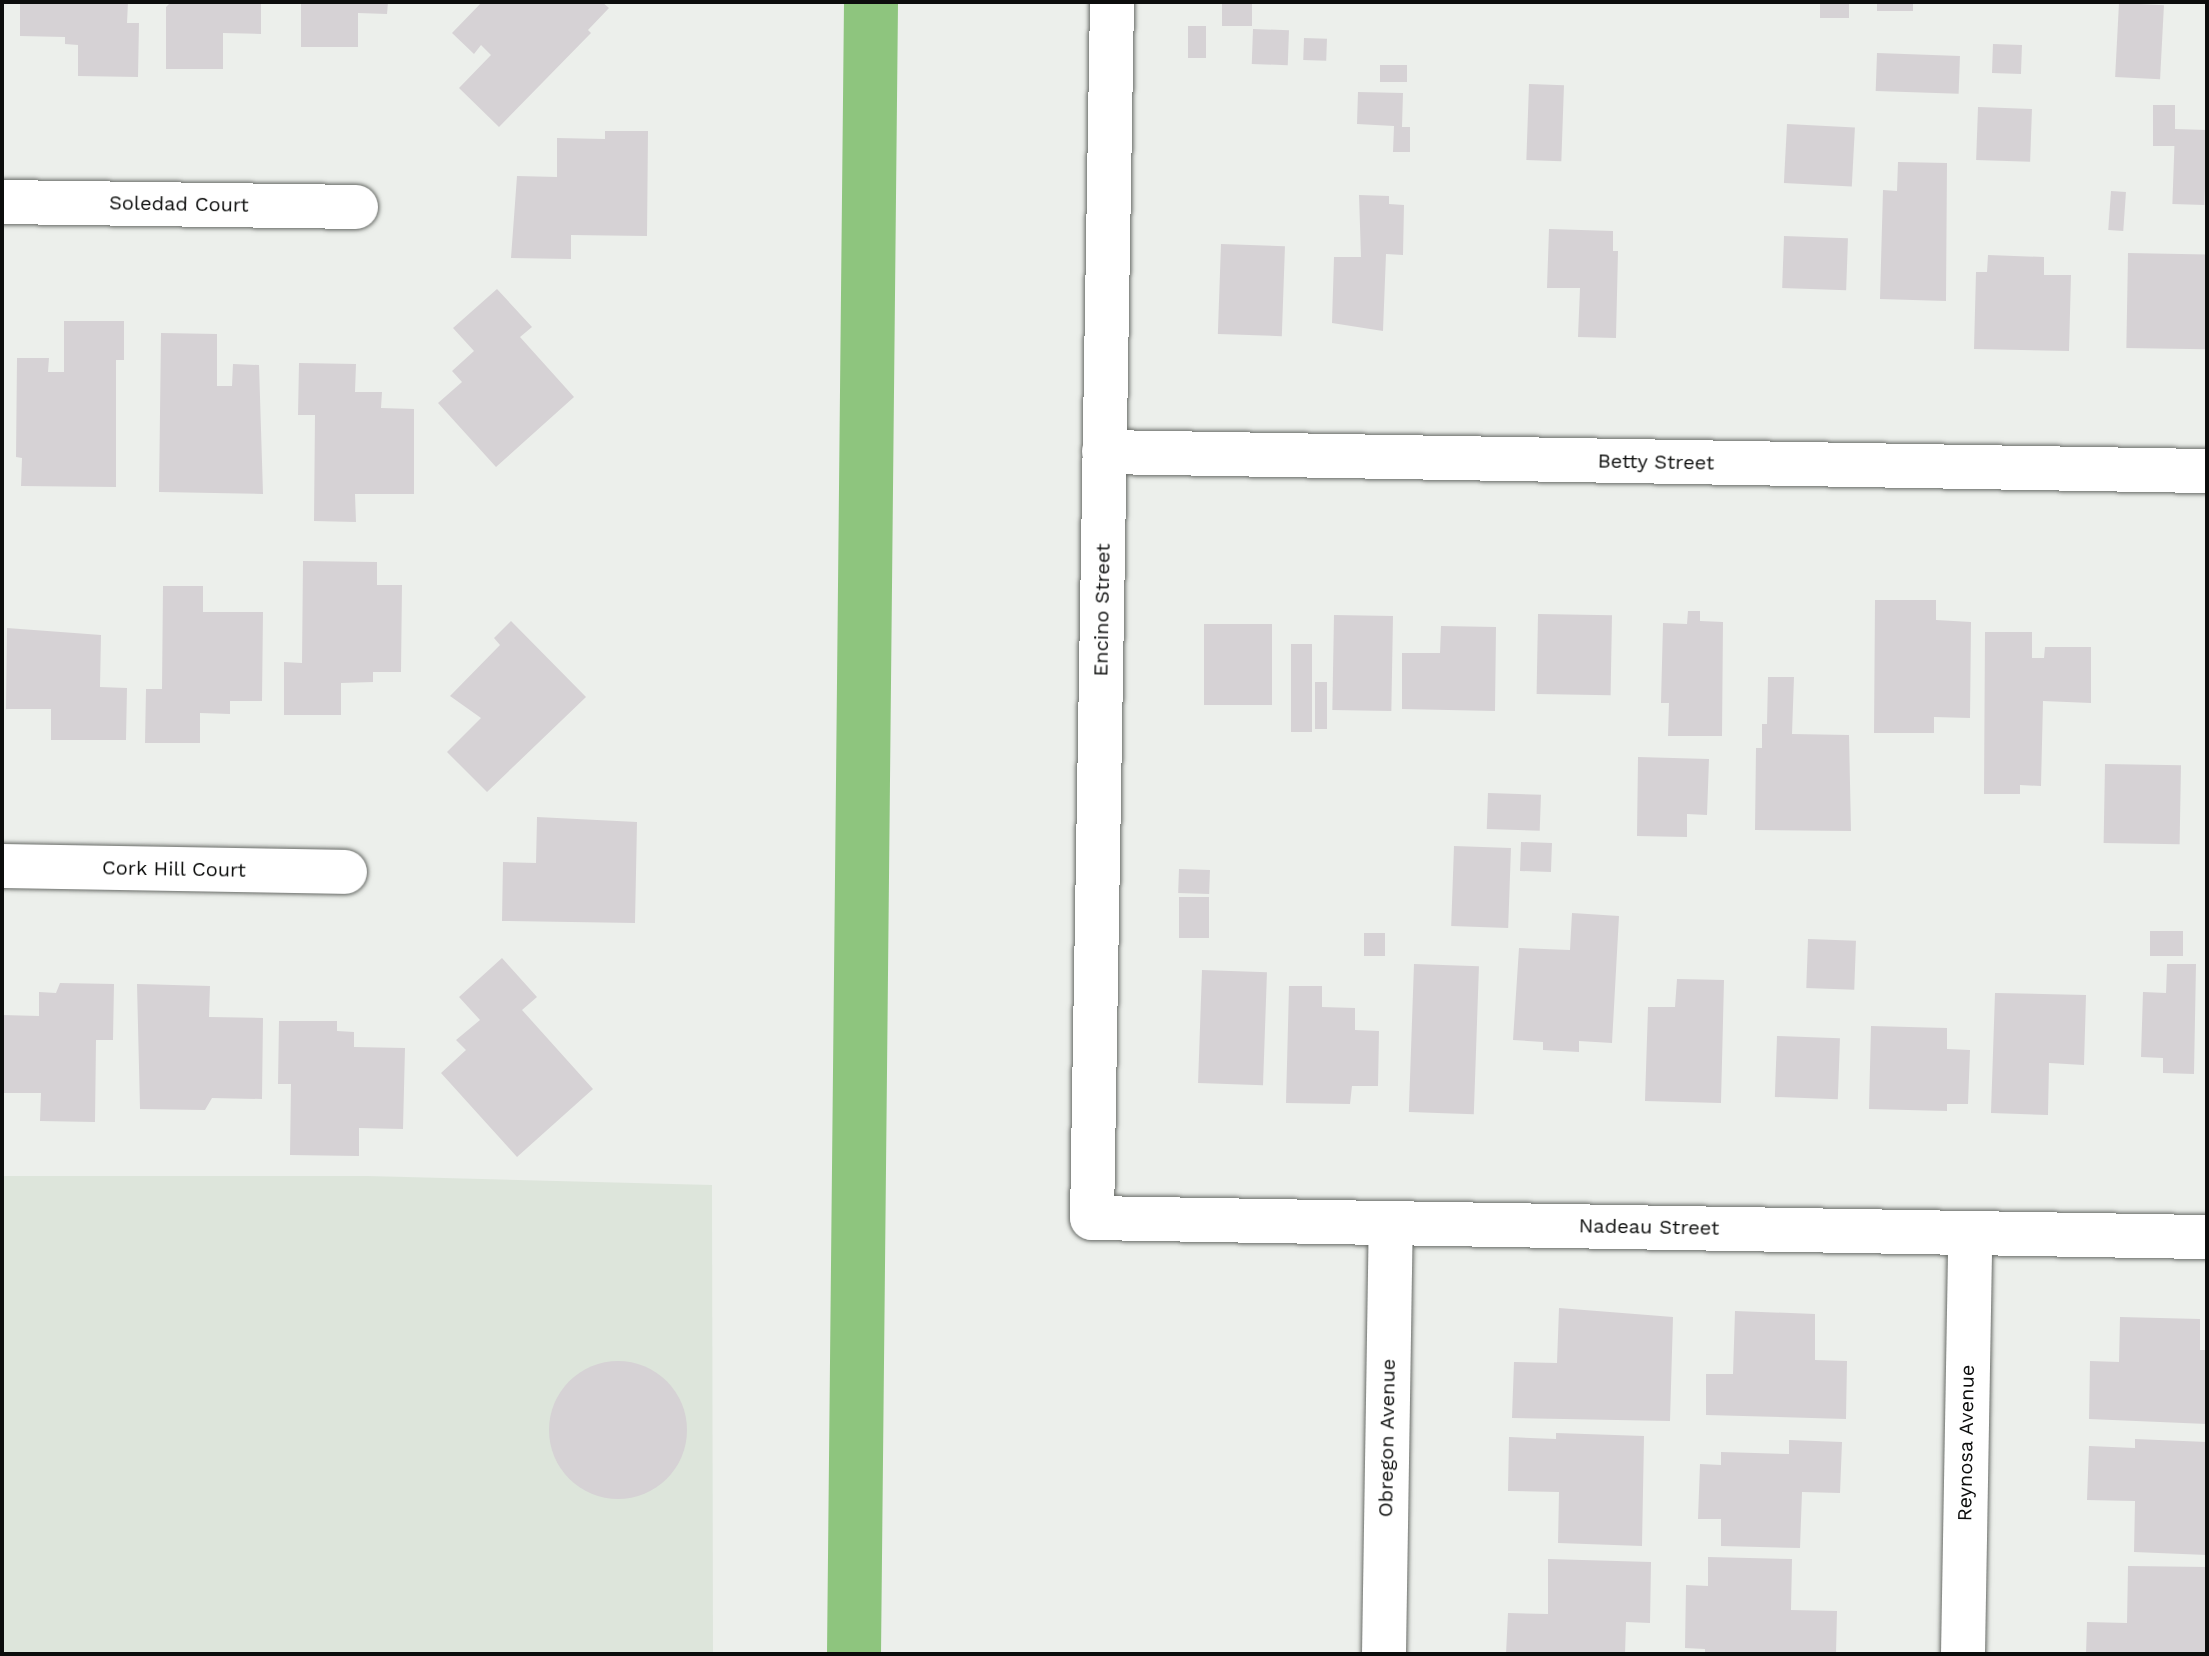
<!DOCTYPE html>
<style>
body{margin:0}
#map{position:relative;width:2209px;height:1656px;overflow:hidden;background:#ecefeb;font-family:"Work Sans",sans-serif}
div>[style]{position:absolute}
.built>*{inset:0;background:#dde5db}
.canal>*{height:54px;margin:-27px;padding:0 27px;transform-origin:27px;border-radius:27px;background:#8ec57e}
.building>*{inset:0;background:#d6d2d5;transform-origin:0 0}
.round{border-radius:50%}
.roads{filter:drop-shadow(0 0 2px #686b67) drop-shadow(0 0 2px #686b67)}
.minor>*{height:44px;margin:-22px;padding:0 22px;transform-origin:22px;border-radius:22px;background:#fff}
span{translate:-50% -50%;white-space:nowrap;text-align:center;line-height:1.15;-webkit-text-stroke:6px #fff;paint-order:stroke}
.street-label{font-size:20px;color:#0c0d0c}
.frame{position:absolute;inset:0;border:4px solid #0c0d0c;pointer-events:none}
</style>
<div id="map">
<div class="built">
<div style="clip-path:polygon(2px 1176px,368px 1176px,712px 1185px,713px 1654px,2px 1654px)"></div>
</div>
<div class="canal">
<div style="left:854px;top:1654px;width:1652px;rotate:-89.41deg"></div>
</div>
<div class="building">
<div style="clip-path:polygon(20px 2px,128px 2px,127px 23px,139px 23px,138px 77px,78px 76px,78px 45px,65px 44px,65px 37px,20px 36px)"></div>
<div style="clip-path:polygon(171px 2px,261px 2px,261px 34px,223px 33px,223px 69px,166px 69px,166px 7px)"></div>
<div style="clip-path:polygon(301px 2px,388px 2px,387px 14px,358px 13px,358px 47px,301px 47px)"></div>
<div style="clip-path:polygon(482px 2px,602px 2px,609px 8px,588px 30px,591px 33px,499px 127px,459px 88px,491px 55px,481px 45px,474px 54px,452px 33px)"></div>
<div style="left:1222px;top:2px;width:30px;height:24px"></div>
<div style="left:1820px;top:2px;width:29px;height:16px"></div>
<div style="left:1877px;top:2px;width:36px;height:9px"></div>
<div style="left:2119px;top:3px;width:45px;height:74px;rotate:3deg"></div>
<div style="left:1188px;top:26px;width:18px;height:32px"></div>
<div style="left:1253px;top:29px;width:36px;height:35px;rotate:2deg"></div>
<div style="left:1304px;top:38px;width:23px;height:22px;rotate:2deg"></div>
<div style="left:1993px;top:44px;width:29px;height:29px;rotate:2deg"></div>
<div style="left:1877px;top:53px;width:83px;height:38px;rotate:2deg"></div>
<div style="left:1380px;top:65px;width:27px;height:17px"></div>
<div style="left:1529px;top:84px;width:35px;height:76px;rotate:2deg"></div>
<div style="clip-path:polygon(1358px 92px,1403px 93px,1402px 127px,1410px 127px,1410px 152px,1393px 152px,1394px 126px,1357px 124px)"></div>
<div style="left:2153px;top:105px;width:22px;height:41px"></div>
<div style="left:1978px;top:107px;width:54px;height:53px;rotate:2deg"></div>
<div style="left:1787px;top:124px;width:68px;height:59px;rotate:3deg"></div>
<div style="left:2175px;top:129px;width:32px;height:75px;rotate:2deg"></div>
<div style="clip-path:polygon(605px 131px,648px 131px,647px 236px,571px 235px,571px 259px,511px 258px,517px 176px,557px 177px,557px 138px,605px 139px)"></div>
<div style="clip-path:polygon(1898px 162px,1947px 163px,1946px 301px,1880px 299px,1883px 190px,1897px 191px)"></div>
<div style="left:2111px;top:191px;width:15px;height:39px;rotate:4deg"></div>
<div style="clip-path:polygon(1359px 195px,1389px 196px,1389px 204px,1404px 205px,1403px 255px,1386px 254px,1383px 331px,1332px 323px,1334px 257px,1361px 257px)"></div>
<div style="clip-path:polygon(1549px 229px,1613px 231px,1613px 251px,1618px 251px,1616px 338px,1578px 337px,1580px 288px,1547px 288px)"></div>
<div style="left:1784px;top:236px;width:64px;height:52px;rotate:2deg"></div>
<div style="left:1221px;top:244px;width:64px;height:90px;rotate:2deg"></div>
<div style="left:2128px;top:253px;width:79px;height:95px;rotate:1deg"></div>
<div style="clip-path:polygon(1988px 255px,2044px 257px,2044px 275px,2071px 275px,2069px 351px,1974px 349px,1976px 272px,1987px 272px)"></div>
<div style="clip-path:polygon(497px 289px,532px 327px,520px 337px,574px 397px,496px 467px,438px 403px,462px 382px,452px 371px,474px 351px,453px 328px)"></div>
<div style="clip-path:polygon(64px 321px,124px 321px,124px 360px,116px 360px,116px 487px,21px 486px,22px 458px,16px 457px,17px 358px,49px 358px,48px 372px,64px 372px)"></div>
<div style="clip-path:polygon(161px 333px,217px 334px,217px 386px,232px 386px,233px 364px,259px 365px,263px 494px,159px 492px)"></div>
<div style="clip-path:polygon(299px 363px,356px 364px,355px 392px,382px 392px,381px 408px,414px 409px,414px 494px,355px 494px,356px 522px,314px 521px,315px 415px,298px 415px)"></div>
<div style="clip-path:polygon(303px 561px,377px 562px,377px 585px,402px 585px,401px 672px,373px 672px,373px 682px,341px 683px,341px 715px,284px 715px,284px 662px,302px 663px)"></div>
<div style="clip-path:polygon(163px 586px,203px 586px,203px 612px,263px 612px,262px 701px,230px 701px,230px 714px,200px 713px,200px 743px,145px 743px,146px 689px,162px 689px)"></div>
<div style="clip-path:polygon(1875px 600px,1936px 600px,1936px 620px,1971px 622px,1970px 718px,1934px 717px,1934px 733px,1874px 733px)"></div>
<div style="clip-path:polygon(1688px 611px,1700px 611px,1700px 621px,1723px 622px,1722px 736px,1668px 736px,1669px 703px,1661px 703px,1663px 623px,1687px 624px)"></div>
<div style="left:1538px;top:614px;width:74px;height:80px;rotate:1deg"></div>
<div style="left:1334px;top:615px;width:59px;height:95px;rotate:1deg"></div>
<div style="clip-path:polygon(511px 621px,586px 697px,487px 792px,447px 752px,481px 718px,450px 696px,500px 645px,494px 638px)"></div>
<div style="left:1204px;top:624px;width:68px;height:81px"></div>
<div style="clip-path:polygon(1441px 626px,1496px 627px,1495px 711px,1402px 709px,1402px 653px,1440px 653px)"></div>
<div style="clip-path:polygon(7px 628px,101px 635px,100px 687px,127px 688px,126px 740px,51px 740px,51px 709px,6px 709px)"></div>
<div style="clip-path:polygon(1985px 632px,2032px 632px,2032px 658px,2044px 658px,2045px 647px,2091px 647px,2091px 703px,2043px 701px,2041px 786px,2020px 785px,2020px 794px,1984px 794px)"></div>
<div style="left:1291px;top:644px;width:21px;height:88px"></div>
<div style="clip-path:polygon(1768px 677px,1794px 677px,1792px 734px,1849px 735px,1851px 831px,1755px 830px,1756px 748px,1762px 748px,1762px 724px,1767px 724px)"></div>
<div style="left:1315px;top:682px;width:12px;height:47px"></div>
<div style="clip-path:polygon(1638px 757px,1709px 759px,1707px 815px,1687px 814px,1687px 837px,1637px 836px)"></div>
<div style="left:2105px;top:764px;width:76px;height:79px;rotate:1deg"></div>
<div style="left:1488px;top:793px;width:53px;height:36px;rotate:2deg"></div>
<div style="clip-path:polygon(537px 817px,637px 822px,635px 923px,502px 921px,503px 862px,536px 863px)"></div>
<div style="left:1521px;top:842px;width:31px;height:29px;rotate:2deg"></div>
<div style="left:1454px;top:846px;width:57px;height:80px;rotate:2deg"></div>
<div style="left:1179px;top:869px;width:31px;height:24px;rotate:2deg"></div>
<div style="left:1179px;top:897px;width:30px;height:41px"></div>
<div style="clip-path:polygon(1572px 913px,1619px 916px,1612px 1043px,1579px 1041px,1579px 1052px,1543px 1050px,1543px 1042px,1513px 1040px,1519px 948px,1570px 950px)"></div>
<div style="left:2150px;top:931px;width:33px;height:25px"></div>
<div style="left:1364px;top:933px;width:21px;height:23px"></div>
<div style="left:1808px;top:939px;width:48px;height:49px;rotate:2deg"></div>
<div style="clip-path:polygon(502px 958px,537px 997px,522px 1010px,593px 1089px,517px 1157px,441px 1073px,466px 1050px,456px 1040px,480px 1020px,459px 997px)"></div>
<div style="left:1414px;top:964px;width:65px;height:148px;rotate:2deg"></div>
<div style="clip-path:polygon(2167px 964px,2196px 964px,2194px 1074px,2163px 1073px,2163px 1058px,2141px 1057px,2143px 992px,2166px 993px)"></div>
<div style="left:1202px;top:970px;width:65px;height:113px;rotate:2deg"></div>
<div style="clip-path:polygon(1677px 979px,1724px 980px,1721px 1103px,1645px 1101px,1648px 1007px,1675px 1007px)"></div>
<div style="clip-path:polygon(60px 983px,114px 984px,113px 1040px,96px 1040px,95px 1122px,40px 1121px,41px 1093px,2px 1093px,2px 1015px,39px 1016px,39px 992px,56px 993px)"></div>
<div style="clip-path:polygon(137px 984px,210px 986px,209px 1017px,263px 1018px,262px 1099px,212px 1098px,205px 1110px,140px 1109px)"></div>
<div style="clip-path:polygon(1289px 986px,1322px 986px,1322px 1007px,1355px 1008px,1355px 1030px,1379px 1031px,1378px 1086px,1352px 1086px,1350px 1104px,1286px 1103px)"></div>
<div style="clip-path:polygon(1995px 993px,2086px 995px,2084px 1065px,2049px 1063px,2048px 1115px,1991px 1113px)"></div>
<div style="clip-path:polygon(279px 1021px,337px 1021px,337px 1031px,354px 1032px,354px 1047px,405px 1048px,403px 1129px,359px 1128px,359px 1156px,290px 1155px,291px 1084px,278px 1084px)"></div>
<div style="clip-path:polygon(1871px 1026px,1947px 1028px,1947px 1049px,1970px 1050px,1968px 1104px,1947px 1104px,1947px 1111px,1869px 1109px)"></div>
<div style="left:1777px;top:1036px;width:63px;height:61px;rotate:2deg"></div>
<div style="clip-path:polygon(1559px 1308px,1673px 1317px,1670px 1421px,1512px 1418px,1514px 1362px,1557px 1363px)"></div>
<div style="clip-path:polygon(1735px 1311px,1815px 1314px,1815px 1360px,1847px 1361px,1846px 1419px,1706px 1415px,1706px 1374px,1733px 1374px)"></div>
<div style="clip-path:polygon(2120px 1317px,2200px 1319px,2200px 1350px,2207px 1350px,2207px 1424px,2089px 1419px,2090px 1361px,2119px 1362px)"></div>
<div class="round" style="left:549px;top:1361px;width:138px;height:138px"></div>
<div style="clip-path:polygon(1556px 1433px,1644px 1436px,1642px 1546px,1558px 1543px,1559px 1492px,1508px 1491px,1509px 1437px,1556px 1439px)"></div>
<div style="clip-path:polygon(2135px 1439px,2207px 1442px,2207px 1555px,2134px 1552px,2135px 1501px,2087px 1500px,2089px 1446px,2135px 1448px)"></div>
<div style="clip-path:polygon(1789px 1440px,1842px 1442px,1840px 1493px,1802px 1492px,1800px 1548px,1721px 1546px,1721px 1519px,1698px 1519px,1700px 1464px,1721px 1465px,1721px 1452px,1789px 1454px)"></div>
<div style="clip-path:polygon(1708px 1557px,1792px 1559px,1791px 1610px,1837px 1611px,1836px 1654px,1705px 1654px,1705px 1649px,1685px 1648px,1686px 1585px,1708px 1586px)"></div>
<div style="clip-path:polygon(1548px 1559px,1651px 1562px,1650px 1623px,1626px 1622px,1625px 1654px,1506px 1654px,1508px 1613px,1548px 1614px)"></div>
<div style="clip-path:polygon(2128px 1566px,2207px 1567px,2207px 1654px,2086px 1654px,2087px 1622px,2127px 1623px)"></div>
</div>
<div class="roads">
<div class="minor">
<div style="left:1112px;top:2px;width:1216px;rotate:90.94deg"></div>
<div style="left:1092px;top:1218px;width:1115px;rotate:0.98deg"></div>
<div style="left:2px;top:202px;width:354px;rotate:0.8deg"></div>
<div style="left:1104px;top:452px;width:1103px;rotate:0.99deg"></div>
<div style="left:2px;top:866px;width:343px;rotate:1deg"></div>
<div style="left:1384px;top:1654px;width:431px;rotate:-89.1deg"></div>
<div style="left:1963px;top:1654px;width:421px;rotate:-89deg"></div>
</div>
</div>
<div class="street-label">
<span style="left:179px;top:204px;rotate:1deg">Soledad Court</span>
<span style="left:1656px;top:462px;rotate:1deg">Betty Street</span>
<span style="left:1102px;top:610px;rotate:-89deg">Encino Street</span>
<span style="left:174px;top:869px;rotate:1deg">Cork Hill Court</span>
<span style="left:1649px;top:1227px;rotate:1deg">Nadeau Street</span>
<span style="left:1387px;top:1438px;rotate:-89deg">Obregon Avenue</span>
<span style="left:1966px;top:1443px;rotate:-89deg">Reynosa Avenue</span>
</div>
<div class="frame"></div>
</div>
